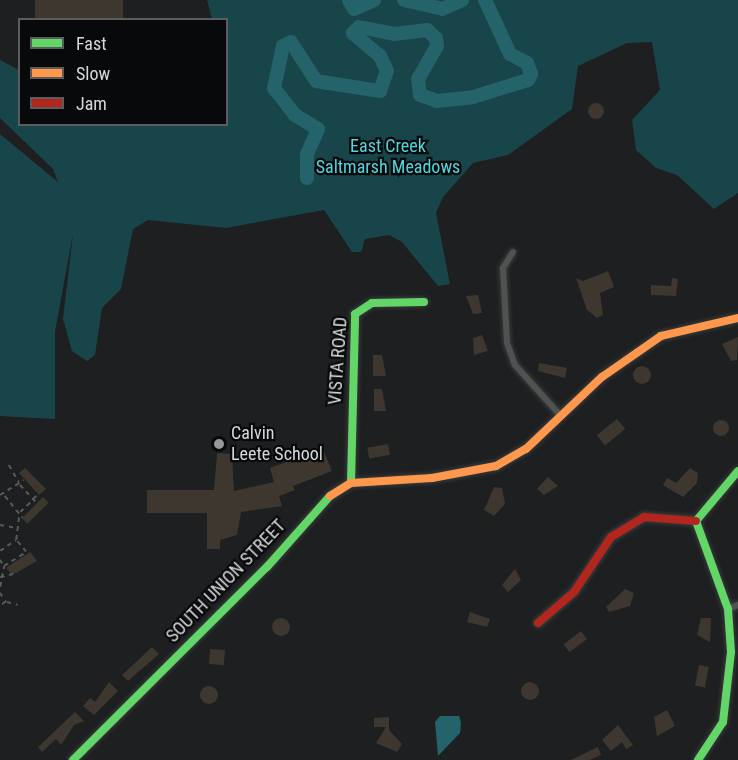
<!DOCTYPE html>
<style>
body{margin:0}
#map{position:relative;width:738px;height:760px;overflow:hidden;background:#1d1f20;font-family:"Roboto Condensed",sans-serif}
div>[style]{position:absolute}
.green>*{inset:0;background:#184549}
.water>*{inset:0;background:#236369}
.river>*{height:14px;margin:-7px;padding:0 7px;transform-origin:7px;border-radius:7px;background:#236369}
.building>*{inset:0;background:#3e372f;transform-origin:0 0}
.round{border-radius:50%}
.path>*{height:1.5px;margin-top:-0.75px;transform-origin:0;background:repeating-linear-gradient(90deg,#585959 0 4.5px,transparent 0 9px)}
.roads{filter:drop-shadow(0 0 2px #383b3b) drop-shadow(0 0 2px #383b3b)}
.street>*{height:6px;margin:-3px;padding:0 3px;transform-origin:3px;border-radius:3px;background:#505151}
.fast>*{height:8px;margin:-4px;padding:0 4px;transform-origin:4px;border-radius:4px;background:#63d668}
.slow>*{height:8px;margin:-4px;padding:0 4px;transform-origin:4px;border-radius:4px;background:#ff974d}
.jam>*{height:8px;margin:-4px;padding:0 4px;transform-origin:4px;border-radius:4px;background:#b3261e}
.dots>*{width:16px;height:16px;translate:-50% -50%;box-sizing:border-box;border:3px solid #08090a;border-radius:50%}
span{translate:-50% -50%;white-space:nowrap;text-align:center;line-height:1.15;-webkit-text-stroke:4.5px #08090a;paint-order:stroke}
.park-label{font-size:18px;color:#4fd7e1}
.street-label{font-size:18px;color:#d6d9da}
.poi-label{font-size:18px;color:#d6d9da}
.left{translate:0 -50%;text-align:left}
.legend{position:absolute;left:18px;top:18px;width:210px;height:108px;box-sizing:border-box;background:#08090a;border:2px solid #5a5c5d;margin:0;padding:8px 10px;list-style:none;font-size:18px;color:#d6d9da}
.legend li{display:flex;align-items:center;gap:12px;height:30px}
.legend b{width:30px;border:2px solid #5a5c5d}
</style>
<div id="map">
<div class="green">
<div style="clip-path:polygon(207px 0,738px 0,738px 193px,714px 209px,677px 175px,656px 168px,636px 150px,632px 120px,660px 90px,652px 42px,627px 43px,578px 66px,572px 109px,508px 155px,473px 163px,443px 197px,436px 213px,450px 284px,438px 286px,402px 242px,389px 235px,365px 239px,361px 252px,352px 252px,324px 210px,226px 228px,148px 220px,133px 229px,121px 289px,102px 308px,95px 355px,87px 361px,72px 351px,63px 319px,73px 234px,55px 332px,55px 419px,0 416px,0 134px,58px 182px,53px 169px,0 118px,0 60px,19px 70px,20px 124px,226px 124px,226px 20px,212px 19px)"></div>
</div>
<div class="water">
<div style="clip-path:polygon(440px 716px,459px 716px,461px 723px,460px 733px,438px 756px,435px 722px)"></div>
</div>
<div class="river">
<div style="left:349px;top:0;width:10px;rotate:61deg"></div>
<div style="left:354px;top:9px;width:22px;rotate:-24deg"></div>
<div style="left:404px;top:0;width:39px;rotate:13deg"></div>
<div style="left:442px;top:9px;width:22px;rotate:-24deg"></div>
<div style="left:307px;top:178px;width:24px;rotate:-90deg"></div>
<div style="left:307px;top:154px;width:27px;rotate:-66deg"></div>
<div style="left:318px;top:129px;width:27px;rotate:-149deg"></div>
<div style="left:295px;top:115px;width:34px;rotate:-128deg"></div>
<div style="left:274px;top:88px;width:43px;rotate:-77.9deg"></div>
<div style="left:283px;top:46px;width:9px;rotate:-27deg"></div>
<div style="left:291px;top:42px;width:46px;rotate:57.3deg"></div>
<div style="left:316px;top:81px;width:65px;rotate:8.9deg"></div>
<div style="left:380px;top:91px;width:21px;rotate:-71deg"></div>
<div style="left:387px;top:71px;width:17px;rotate:-115deg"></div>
<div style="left:380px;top:56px;width:35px;rotate:-140deg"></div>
<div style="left:353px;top:33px;width:8px;rotate:-45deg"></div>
<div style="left:359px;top:27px;width:36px;rotate:11deg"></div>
<div style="left:394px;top:34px;width:33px;rotate:-7deg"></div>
<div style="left:427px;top:30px;width:12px;rotate:42deg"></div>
<div style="left:436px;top:38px;width:8px;rotate:83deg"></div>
<div style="left:437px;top:46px;width:38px;rotate:120deg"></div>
<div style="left:418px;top:79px;width:16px;rotate:83deg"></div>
<div style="left:420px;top:95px;width:18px;rotate:19deg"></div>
<div style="left:437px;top:101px;width:36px;rotate:-6deg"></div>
<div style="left:473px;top:97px;width:58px;rotate:-17.2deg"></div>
<div style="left:528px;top:80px;width:7px;rotate:-63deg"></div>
<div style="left:531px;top:74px;width:12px;rotate:-110deg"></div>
<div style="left:527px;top:63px;width:19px;rotate:-152deg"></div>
<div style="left:510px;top:54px;width:60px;rotate:-114.8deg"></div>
</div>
<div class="building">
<div style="left:35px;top:0;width:88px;height:20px"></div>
<div class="round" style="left:588px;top:103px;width:16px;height:16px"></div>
<div style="clip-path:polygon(608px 271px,614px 287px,600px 293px,603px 315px,597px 318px,587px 310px,576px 278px,583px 281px)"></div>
<div style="clip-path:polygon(672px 278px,678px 279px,676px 296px,651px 295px,651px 285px,671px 286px)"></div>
<div style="clip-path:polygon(478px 295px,482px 313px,473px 314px,466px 296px)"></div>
<div style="clip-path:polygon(482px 335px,488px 351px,474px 355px,473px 338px)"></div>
<div style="clip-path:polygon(738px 337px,737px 360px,731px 361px,722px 344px)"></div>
<div style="clip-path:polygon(373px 355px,382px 355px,386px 376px,373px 376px)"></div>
<div style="clip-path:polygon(539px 363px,567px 368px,565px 378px,538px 371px)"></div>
<div class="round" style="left:633px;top:366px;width:18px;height:18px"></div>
<div style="clip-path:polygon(374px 389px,382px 389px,386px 411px,374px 411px)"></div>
<div style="left:617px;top:419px;width:13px;height:26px;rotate:51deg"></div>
<div class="round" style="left:713px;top:420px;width:16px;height:16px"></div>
<div style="left:388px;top:444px;width:11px;height:21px;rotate:80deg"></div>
<div style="clip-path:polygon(323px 449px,332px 471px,293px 486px,295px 490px,279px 496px,282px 506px,241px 512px,237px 535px,220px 540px,220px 549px,207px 549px,207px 513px,147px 513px,147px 490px,214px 490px,217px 453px,232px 454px,234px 491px,274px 482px,270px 468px)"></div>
<div style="clip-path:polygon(25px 468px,46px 489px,39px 495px,19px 473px)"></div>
<div style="clip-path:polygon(690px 468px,698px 473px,697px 483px,683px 497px,663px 485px,667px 478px,676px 483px)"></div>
<div style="clip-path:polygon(548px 477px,558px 486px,544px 495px,537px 489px)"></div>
<div style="clip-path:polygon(494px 487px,502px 488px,505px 504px,494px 516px,484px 510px)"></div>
<div style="left:43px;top:497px;width:8px;height:30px;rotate:45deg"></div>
<div style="clip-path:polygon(30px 552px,37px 561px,12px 575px,6px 568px)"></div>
<div style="clip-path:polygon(515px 569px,521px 580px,508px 592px,502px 585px)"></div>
<div style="clip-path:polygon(625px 589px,634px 593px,630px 606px,609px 612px,606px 607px)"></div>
<div style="clip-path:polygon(470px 612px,490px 619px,487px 627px,467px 622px)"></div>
<div style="clip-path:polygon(701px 618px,711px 618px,710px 642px,697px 635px)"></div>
<div class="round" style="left:272px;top:618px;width:18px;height:18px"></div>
<div style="left:581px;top:631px;width:10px;height:22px;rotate:53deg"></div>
<div style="clip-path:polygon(152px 647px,159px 654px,128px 681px,122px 675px)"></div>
<div style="left:210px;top:649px;width:15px;height:15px;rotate:4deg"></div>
<div style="left:699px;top:665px;width:10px;height:21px;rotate:11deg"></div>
<div class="round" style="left:521px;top:682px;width:18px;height:18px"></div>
<div style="clip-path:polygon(109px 682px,118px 691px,94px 715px,83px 706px,90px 698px,95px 702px)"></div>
<div class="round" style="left:200px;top:686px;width:18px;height:18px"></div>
<div style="clip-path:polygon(667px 710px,675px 726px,657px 736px,654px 717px)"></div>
<div style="clip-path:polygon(75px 712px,84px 721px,74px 725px,61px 745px,56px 739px,42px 752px,38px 747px)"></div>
<div style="clip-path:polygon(389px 717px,389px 730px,402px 744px,397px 752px,376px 743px,386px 727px,374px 727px,374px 718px)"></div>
<div style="clip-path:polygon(618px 725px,633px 745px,626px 749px,622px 742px,611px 751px,602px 740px)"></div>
<div style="clip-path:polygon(598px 747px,601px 755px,590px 760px,571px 760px)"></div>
</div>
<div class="path">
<div style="left:9px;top:465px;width:20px;rotate:60deg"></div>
<div style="left:20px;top:485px;width:23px;rotate:47deg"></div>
<div style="left:0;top:495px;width:28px;rotate:-32deg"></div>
<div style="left:5px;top:496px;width:28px;rotate:51deg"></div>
<div style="left:33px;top:499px;width:7px;rotate:-45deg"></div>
<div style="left:20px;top:512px;width:16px;rotate:-43deg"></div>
<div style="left:0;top:525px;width:17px;rotate:10deg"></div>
<div style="left:0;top:551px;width:19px;rotate:-35deg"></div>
<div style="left:0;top:560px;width:7px;rotate:56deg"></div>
<div style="left:4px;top:566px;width:26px;rotate:-32deg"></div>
<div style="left:26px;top:552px;width:16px;rotate:-130deg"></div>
<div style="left:16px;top:540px;width:26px;rotate:-83deg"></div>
<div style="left:0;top:577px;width:18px;rotate:-13deg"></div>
<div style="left:0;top:587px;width:21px;rotate:-79deg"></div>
<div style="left:0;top:593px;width:11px;rotate:56deg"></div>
<div style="left:6px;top:602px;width:7px;rotate:146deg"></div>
<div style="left:7px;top:602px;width:11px;rotate:15deg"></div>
</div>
<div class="roads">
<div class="street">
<div style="left:513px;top:252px;width:19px;rotate:122deg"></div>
<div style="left:503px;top:268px;width:75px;rotate:86.9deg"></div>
<div style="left:507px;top:343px;width:23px;rotate:70deg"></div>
<div style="left:515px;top:365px;width:69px;rotate:48deg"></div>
<div style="left:728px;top:609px;width:11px;rotate:-22deg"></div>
</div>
<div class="fast">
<div style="left:351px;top:483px;width:169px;rotate:-88.6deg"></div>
<div style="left:355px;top:314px;width:20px;rotate:-33deg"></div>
<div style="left:372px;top:303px;width:52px;rotate:-1.1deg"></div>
<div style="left:73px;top:760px;width:274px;rotate:-44.9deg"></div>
<div style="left:267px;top:567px;width:95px;rotate:-48.4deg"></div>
<div style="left:698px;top:760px;width:45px;rotate:-56.7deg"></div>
<div style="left:723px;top:722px;width:70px;rotate:-83.5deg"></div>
<div style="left:731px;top:652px;width:43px;rotate:-94deg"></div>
<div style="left:728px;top:609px;width:94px;rotate:-110deg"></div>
<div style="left:696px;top:521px;width:65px;rotate:-50deg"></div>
</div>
<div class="slow">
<div style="left:330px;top:496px;width:25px;rotate:-32deg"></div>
<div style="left:351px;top:483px;width:81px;rotate:-3.5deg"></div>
<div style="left:432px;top:478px;width:65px;rotate:-10.6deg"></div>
<div style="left:496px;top:466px;width:34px;rotate:-30deg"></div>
<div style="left:526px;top:449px;width:105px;rotate:-43.5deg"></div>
<div style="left:602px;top:377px;width:72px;rotate:-34.8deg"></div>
<div style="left:661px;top:336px;width:79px;rotate:-13.2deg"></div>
</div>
<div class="jam">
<div style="left:538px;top:623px;width:48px;rotate:-40.7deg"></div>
<div style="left:574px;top:592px;width:66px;rotate:-56.1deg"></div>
<div style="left:611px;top:537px;width:39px;rotate:-31deg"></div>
<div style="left:644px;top:517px;width:52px;rotate:4.4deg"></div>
</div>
</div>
<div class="dots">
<div style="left:219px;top:444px;background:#959899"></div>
</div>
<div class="park-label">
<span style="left:388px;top:157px">East Creek<br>Saltmarsh Meadows</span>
</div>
<div class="street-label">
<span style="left:338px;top:361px;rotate:-86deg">VISTA ROAD</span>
<span style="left:226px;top:581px;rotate:-46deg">SOUTH UNION STREET</span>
</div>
<div class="poi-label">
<span class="left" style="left:231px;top:444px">Calvin<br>Leete School</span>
</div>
<ul class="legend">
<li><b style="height:8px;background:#63d668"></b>Fast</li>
<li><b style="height:8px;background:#ff974d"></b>Slow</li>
<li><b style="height:8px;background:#b3261e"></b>Jam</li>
</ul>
</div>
